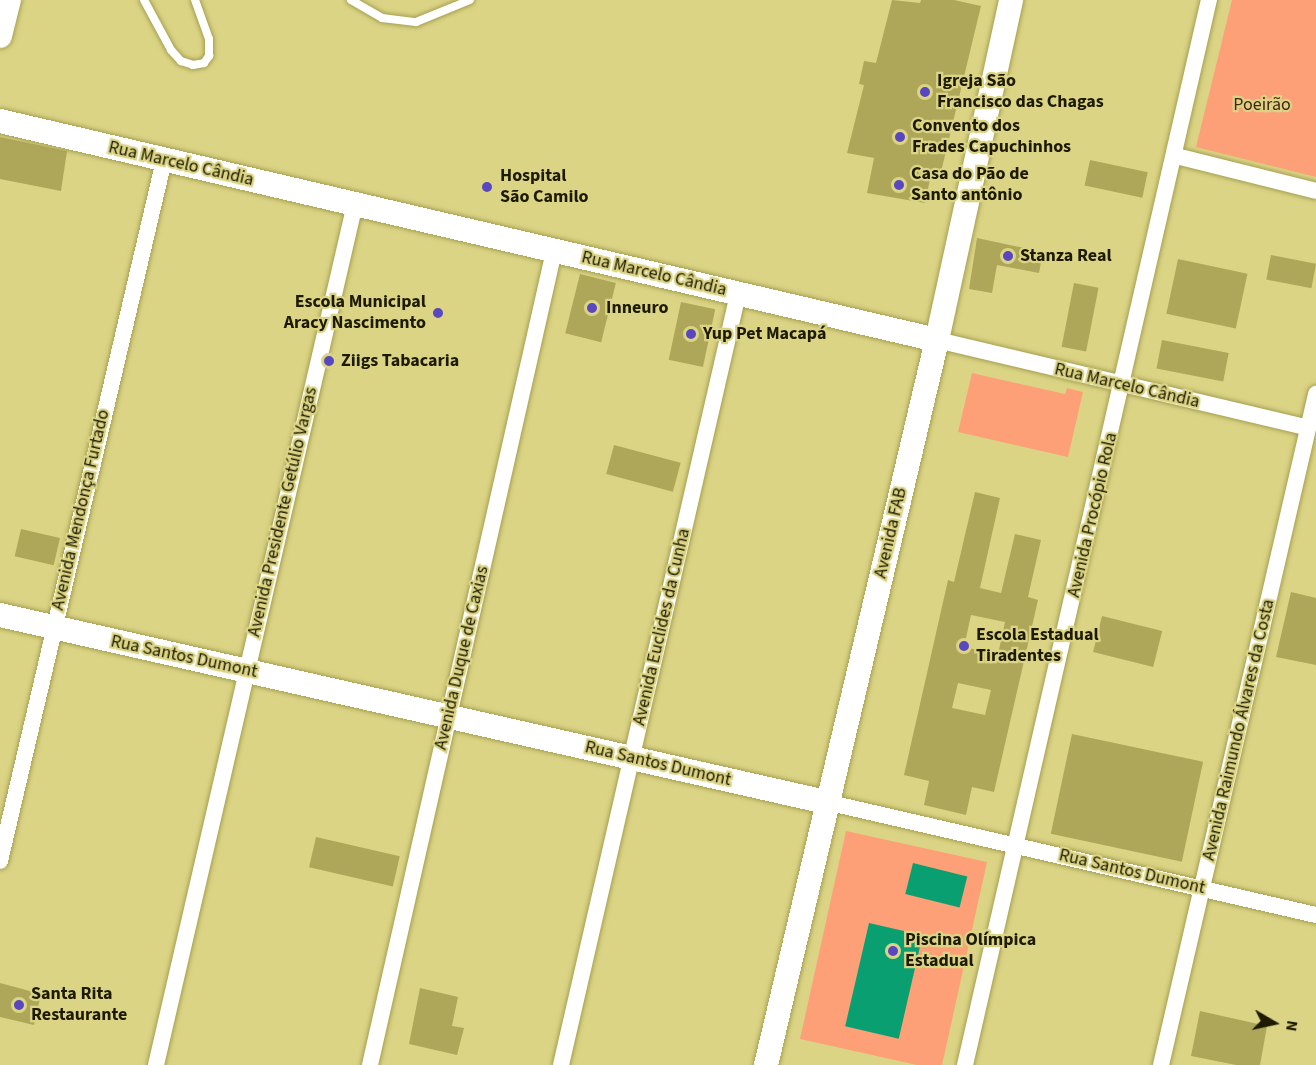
<!DOCTYPE html>
<meta charset="utf-8">
<style>
body{margin:0}
#map{position:relative;width:1316px;height:1065px;overflow:hidden;background:#dbd485;font-family:"Source Sans 3",sans-serif}
div>[style]{position:absolute}
.green>*{inset:0;background:#fda078}
.water>*{inset:0;background:#099f71;transform-origin:0 0}
.building>*{inset:0;background:#aea759;transform-origin:0 0}
.roads{filter:drop-shadow(0 0 2px #a69f51) drop-shadow(0 0 2px #a69f51)}
.lane>*{height:8px;margin:-4px;padding:0 4px;transform-origin:4px;border-radius:4px;background:#fff}
.street>*{height:16px;margin:-8px;padding:0 8px;transform-origin:8px;border-radius:8px;background:#fff}
.secondary>*{height:24px;margin:-12px;padding:0 12px;transform-origin:12px;border-radius:12px;background:#fff}
.dots>*{width:16px;height:16px;translate:-50% -50%;box-sizing:border-box;border:3px solid #dbd485;border-radius:50%}
span{translate:-50% -50%;white-space:nowrap;text-align:center;line-height:1.15;-webkit-text-stroke:4.5px #dbd485;paint-order:stroke}
.poi-label{font-size:18px;color:#1d1a00;font-weight:700}
.left{translate:0 -50%;text-align:left}
.right{translate:-100% -50%;text-align:right}
.park-label{font-size:18px;color:#492311}
.street-label{font-size:18px;color:#1d1a00}
.north{position:absolute;left:1244px;top:993px;width:60px;height:60px;-webkit-text-stroke:4px #dbd485;paint-order:stroke;rotate:99deg;font-size:16px;font-weight:700;line-height:24px;text-align:center;color:#1d1a00}
.north::after{content:'';display:block;margin:auto;width:21px;height:27px;background:#1d1a00;clip-path:polygon(50% 0,100% 100%,50% 72%,0 100%)}
</style>
<div id="map">
<div class="green">
<div style="clip-path:polygon(1232px 0,1316px 0,1316px 177px,1196px 147px)"></div>
<div style="clip-path:polygon(972px 373px,1065px 394px,1067px 388px,1083px 392px,1068px 457px,958px 432px)"></div>
<div style="clip-path:polygon(846px 831px,987px 862px,942px 1065px,917px 1065px,800px 1039px)"></div>
</div>
<div class="water">
<div style="left:913px;top:863px;width:56px;height:32px;rotate:14deg"></div>
<div style="left:869px;top:923px;width:55px;height:106px;rotate:13deg"></div>
</div>
<div class="building">
<div style="clip-path:polygon(892px 0,920px 3px,921px 0,954px 0,981px 6px,941px 172px,932px 170px,925px 203px,867px 193px,874px 158px,847px 153px,864px 85px,859px 84px,864px 61px,876px 63px)"></div>
<div style="clip-path:polygon(0 137px,67px 151px,61px 191px,0 179px)"></div>
<div style="left:1090px;top:160px;width:59px;height:26px;rotate:12deg"></div>
<div style="clip-path:polygon(977px 238px,1043px 252px,1039px 273px,997px 265px,992px 293px,969px 289px)"></div>
<div style="left:1271px;top:255px;width:46px;height:25px;rotate:11deg"></div>
<div style="left:1178px;top:259px;width:71px;height:56px;rotate:12deg"></div>
<div style="left:580px;top:274px;width:37px;height:61px;rotate:14deg"></div>
<div style="left:1074px;top:283px;width:25px;height:65px;rotate:11deg"></div>
<div style="left:681px;top:302px;width:35px;height:59px;rotate:12deg"></div>
<div style="left:1162px;top:340px;width:68px;height:29px;rotate:11deg"></div>
<div style="left:614px;top:445px;width:69px;height:30px;rotate:15deg"></div>
<div style="clip-path:polygon(evenodd,975px 492px,1000px 498px,980px 588px,1001px 593px,1015px 534px,1041px 540px,1028px 597px,1038px 600px,994px 792px,972px 787px,966px 815px,924px 805px,929px 781px,904px 775px,948px 580px,954px 582px,975px 492px,971px 615px,1005px 622px,998px 654px,964px 647px,971px 615px,975px 492px,958px 683px,991px 690px,985px 715px,952px 708px,958px 683px)"></div>
<div style="left:21px;top:529px;width:40px;height:28px;rotate:13deg"></div>
<div style="clip-path:polygon(1291px 592px,1316px 598px,1316px 665px,1276px 657px)"></div>
<div style="left:1102px;top:616px;width:62px;height:37px;rotate:14deg"></div>
<div style="left:1072px;top:734px;width:134px;height:102px;rotate:12deg"></div>
<div style="left:316px;top:837px;width:86px;height:31px;rotate:13deg"></div>
<div style="clip-path:polygon(0 983px,41px 994px,34px 1025px,0 1017px)"></div>
<div style="clip-path:polygon(420px 988px,458px 997px,452px 1026px,464px 1028px,457px 1055px,409px 1044px)"></div>
<div style="clip-path:polygon(1200px 1011px,1267px 1026px,1260px 1065px,1236px 1065px,1191px 1056px)"></div>
</div>
<div class="roads">
<div class="lane">
<div style="left:144px;top:0;width:57px;rotate:61.6deg"></div>
<div style="left:171px;top:50px;width:15px;rotate:48deg"></div>
<div style="left:181px;top:61px;width:13px;rotate:18deg"></div>
<div style="left:193px;top:65px;width:11px;rotate:-10deg"></div>
<div style="left:204px;top:63px;width:9px;rotate:-54deg"></div>
<div style="left:209px;top:56px;width:17px;rotate:-90deg"></div>
<div style="left:209px;top:39px;width:41px;rotate:-109.7deg"></div>
<div style="left:351px;top:0;width:36px;rotate:30deg"></div>
<div style="left:382px;top:18px;width:34px;rotate:7deg"></div>
<div style="left:416px;top:22px;width:58px;rotate:-22.2deg"></div>
</div>
<div class="street">
<div style="left:1176px;top:156px;width:144px;rotate:14deg"></div>
<div style="left:937px;top:340px;width:381px;rotate:13.3deg"></div>
<div style="left:826px;top:802px;width:503px;rotate:12.99deg"></div>
<div style="left:0;top:861px;width:720px;rotate:-76.83deg"></div>
<div style="left:156px;top:1065px;width:884px;rotate:-76.99deg"></div>
<div style="left:370px;top:1065px;width:835px;rotate:-77.26deg"></div>
<div style="left:561px;top:1065px;width:791px;rotate:-77.07deg"></div>
<div style="left:965px;top:1065px;width:1093px;rotate:-77.1deg"></div>
<div style="left:1161px;top:1065px;width:689px;rotate:-76.99deg"></div>
</div>
<div class="secondary">
<div style="left:0;top:36px;width:37px;rotate:-76deg"></div>
<div style="left:0;top:121px;width:962px;rotate:13.16deg"></div>
<div style="left:0;top:615px;width:847px;rotate:12.76deg"></div>
<div style="left:766px;top:1065px;width:745px;rotate:-76.73deg"></div>
<div style="left:937px;top:340px;width:348px;rotate:-77.7deg"></div>
</div>
</div>
<div class="dots">
<div style="left:925px;top:92px;background:#5847bf"></div>
<div style="left:900px;top:137px;background:#5847bf"></div>
<div style="left:899px;top:185px;background:#5847bf"></div>
<div style="left:487px;top:187px;background:#5847bf"></div>
<div style="left:1008px;top:256px;background:#5847bf"></div>
<div style="left:592px;top:308px;background:#5847bf"></div>
<div style="left:438px;top:313px;background:#5847bf"></div>
<div style="left:691px;top:334px;background:#5847bf"></div>
<div style="left:329px;top:361px;background:#5847bf"></div>
<div style="left:964px;top:646px;background:#5847bf"></div>
<div style="left:893px;top:951px;background:#5847bf"></div>
<div style="left:19px;top:1005px;background:#5847bf"></div>
</div>
<div class="poi-label">
<span class="left" style="left:937px;top:92px">Igreja São<br>Francisco das Chagas</span>
<span class="left" style="left:912px;top:137px">Convento dos<br>Frades Capuchinhos</span>
<span class="left" style="left:911px;top:185px">Casa do Pão de<br>Santo antônio</span>
<span class="left" style="left:500px;top:187px">Hospital<br>São Camilo</span>
<span class="left" style="left:1020px;top:256px">Stanza Real</span>
<span class="right" style="left:426px;top:313px">Escola Municipal<br>Aracy Nascimento</span>
<span class="left" style="left:606px;top:308px">Inneuro</span>
<span class="left" style="left:703px;top:334px">Yup Pet Macapá</span>
<span class="left" style="left:341px;top:361px">Ziigs Tabacaria</span>
<span class="left" style="left:976px;top:646px">Escola Estadual<br>Tiradentes</span>
<span class="left" style="left:905px;top:951px">Piscina Olímpica<br>Estadual</span>
<span class="left" style="left:31px;top:1005px">Santa Rita<br>Restaurante</span>
</div>
<div class="park-label">
<span style="left:1262px;top:105px">Poeirão</span>
</div>
<div class="street-label">
<span style="left:181px;top:164px;rotate:13deg">Rua Marcelo Cândia</span>
<span style="left:654px;top:274px;rotate:13deg">Rua Marcelo Cândia</span>
<span style="left:1127px;top:386px;rotate:13deg">Rua Marcelo Cândia</span>
<span style="left:81px;top:510px;rotate:-77deg">Avenida Mendonça Furtado</span>
<span style="left:283px;top:512px;rotate:-77deg">Avenida Presidente Getúlio Vargas</span>
<span style="left:1093px;top:515px;rotate:-77deg">Avenida Procópio Rola</span>
<span style="left:891px;top:533px;rotate:-77deg">Avenida FAB</span>
<span style="left:662px;top:627px;rotate:-77deg">Avenida Euclides da Cunha</span>
<span style="left:184px;top:657px;rotate:12deg">Rua Santos Dumont</span>
<span style="left:462px;top:658px;rotate:-77deg">Avenida Duque de Caxias</span>
<span style="left:1239px;top:730px;rotate:-77deg">Avenida Raimundo Álvares da Costa</span>
<span style="left:658px;top:764px;rotate:13deg">Rua Santos Dumont</span>
<span style="left:1132px;top:872px;rotate:13deg">Rua Santos Dumont</span>
</div>
<div class="north">N</div>
</div>
